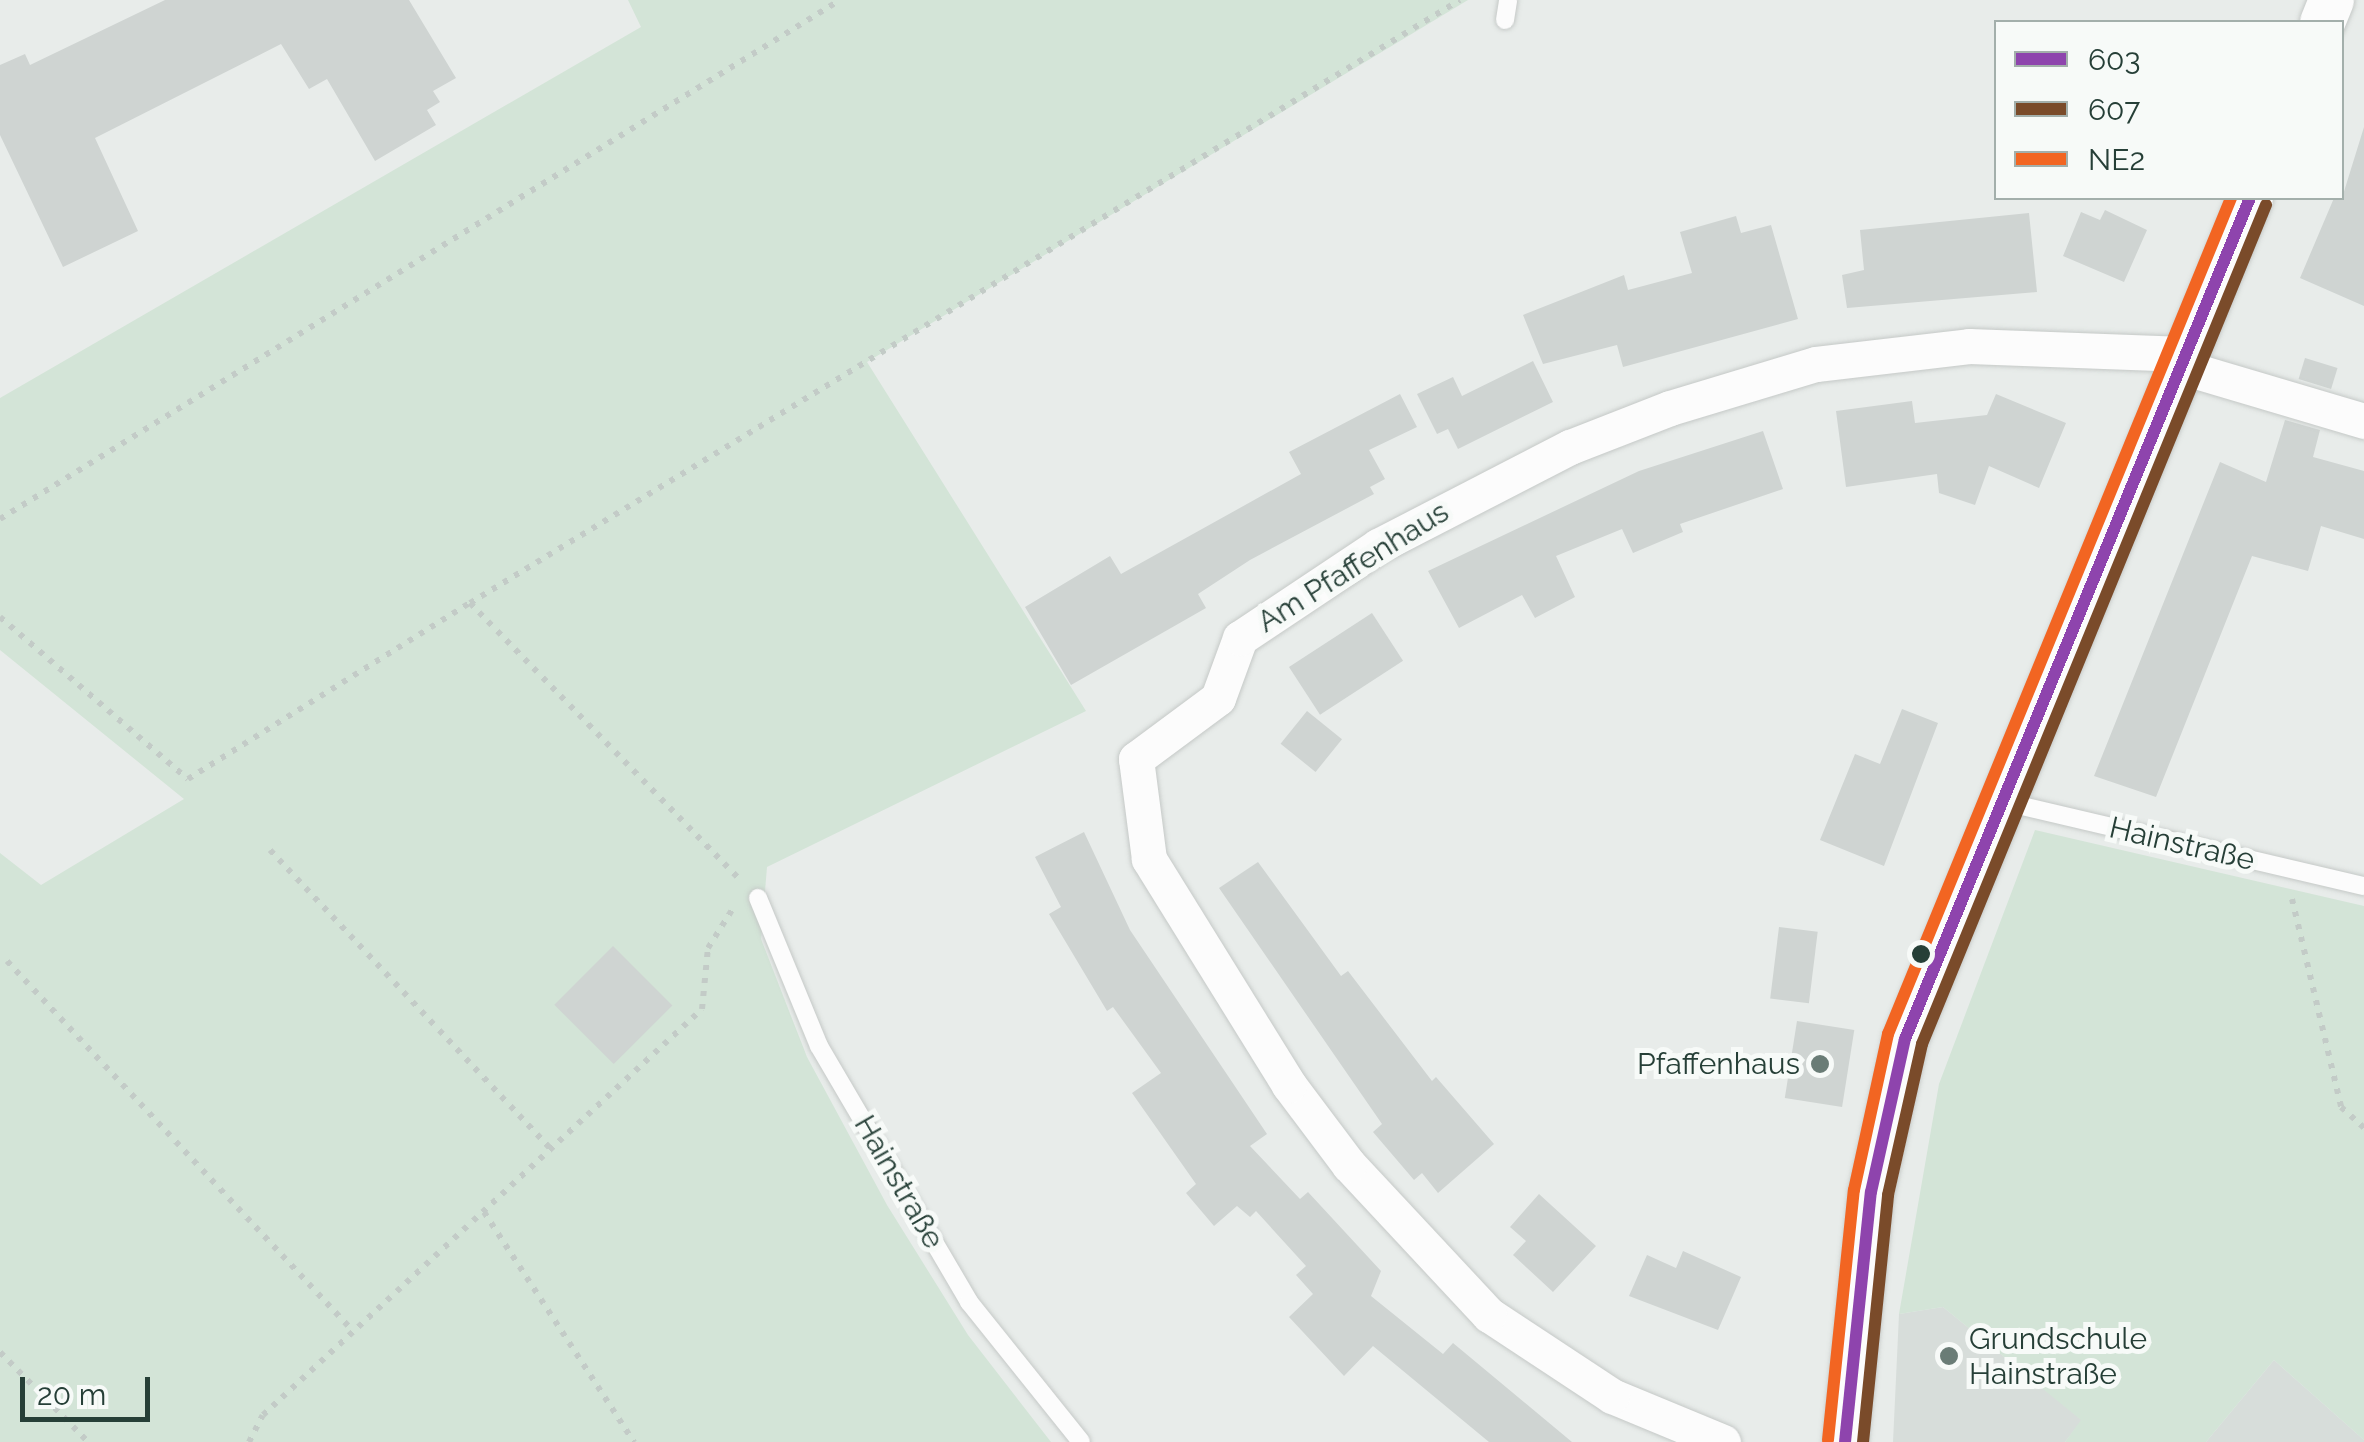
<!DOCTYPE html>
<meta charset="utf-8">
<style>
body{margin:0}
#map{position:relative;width:2364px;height:1442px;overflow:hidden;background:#e8ecea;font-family:Raleway,sans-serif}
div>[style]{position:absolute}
.built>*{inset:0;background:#d7ddda}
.green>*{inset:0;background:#d3e4d7}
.building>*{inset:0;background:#cfd4d2;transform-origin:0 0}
.path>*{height:6px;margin-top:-3px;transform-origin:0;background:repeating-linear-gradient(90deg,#c3cbc7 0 5px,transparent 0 13px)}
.roads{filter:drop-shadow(0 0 2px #c5c9c7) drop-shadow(0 0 2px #c5c9c7)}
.service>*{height:18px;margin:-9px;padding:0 9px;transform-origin:9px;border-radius:9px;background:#fcfcfc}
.minor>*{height:35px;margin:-17.5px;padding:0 17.5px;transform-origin:17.5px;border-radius:17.5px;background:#fcfcfc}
.tertiary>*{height:45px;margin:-22.5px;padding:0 22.5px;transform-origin:22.5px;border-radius:22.5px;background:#fcfcfc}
.bus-1>*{height:12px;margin:-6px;padding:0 6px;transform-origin:6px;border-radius:6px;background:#8e44ad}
.bus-2>*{height:12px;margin:-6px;padding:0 6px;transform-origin:6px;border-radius:6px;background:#7a4b2a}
.bus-3>*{height:12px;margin:-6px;padding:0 6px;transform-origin:6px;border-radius:6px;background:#f26522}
.dots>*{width:28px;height:28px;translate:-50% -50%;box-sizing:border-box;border:5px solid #f7faf8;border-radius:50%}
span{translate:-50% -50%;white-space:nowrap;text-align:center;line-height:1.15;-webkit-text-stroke:10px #f7faf8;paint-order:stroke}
.street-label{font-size:30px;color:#263f37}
.poi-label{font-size:30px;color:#263f37}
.right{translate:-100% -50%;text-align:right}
.left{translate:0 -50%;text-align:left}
.legend{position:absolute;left:1994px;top:20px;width:350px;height:180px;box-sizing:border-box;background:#f7faf8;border:2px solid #a3afab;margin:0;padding:12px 18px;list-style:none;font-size:30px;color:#263f37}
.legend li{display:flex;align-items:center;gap:20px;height:50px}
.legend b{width:50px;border:2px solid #a3afab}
.scale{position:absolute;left:20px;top:1377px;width:130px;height:45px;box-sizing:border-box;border:5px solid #263f37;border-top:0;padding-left:12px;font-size:30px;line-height:35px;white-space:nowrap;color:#263f37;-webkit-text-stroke:8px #f7faf8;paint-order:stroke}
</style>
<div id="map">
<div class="built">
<div style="clip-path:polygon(1943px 1307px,2082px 1420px,2065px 1442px,1893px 1442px,1899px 1314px)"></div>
<div style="clip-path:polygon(2274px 1360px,2364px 1440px,2364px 1442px,2206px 1442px)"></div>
</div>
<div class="green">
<div style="clip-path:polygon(628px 0,1468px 0,867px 362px,1086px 711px,767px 867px,761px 939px,807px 1057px,887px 1205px,968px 1335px,1051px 1442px,0 1442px,0 853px,41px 885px,184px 799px,0 650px,0 398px,641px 27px)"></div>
<div style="clip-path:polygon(2035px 830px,2364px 906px,2364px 1440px,2274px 1360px,2206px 1442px,2065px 1442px,2081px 1420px,1943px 1307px,1899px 1314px,1939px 1084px)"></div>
</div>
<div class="building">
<div style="clip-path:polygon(165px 0,409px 0,456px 78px,433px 91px,440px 102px,427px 110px,436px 125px,375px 161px,327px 79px,309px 89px,281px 44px,95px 138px,138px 231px,63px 267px,0 135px,0 65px,25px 54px,30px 65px)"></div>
<div style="clip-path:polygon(2364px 127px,2364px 306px,2300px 278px,2334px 198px,2342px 198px)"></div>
<div style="clip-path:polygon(2105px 210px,2147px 230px,2124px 282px,2063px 256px,2081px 212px,2100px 220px)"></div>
<div style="clip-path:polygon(2029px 213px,2037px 292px,1847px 308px,1842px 275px,1864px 270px,1860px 230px)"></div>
<div style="clip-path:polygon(1736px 216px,1741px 233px,1771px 225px,1798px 319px,1623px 367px,1617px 345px,1543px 364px,1523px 315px,1624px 275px,1628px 290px,1692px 273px,1680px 232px)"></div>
<div style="left:2305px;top:358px;width:34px;height:22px;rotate:17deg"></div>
<div style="clip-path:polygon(1533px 361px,1553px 402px,1458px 449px,1448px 429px,1437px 434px,1417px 394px,1453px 377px,1462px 396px)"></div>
<div style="clip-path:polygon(1400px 394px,1417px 427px,1369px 450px,1385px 479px,1370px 487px,1374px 494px,1250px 560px,1198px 594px,1206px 608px,1071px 685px,1025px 607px,1110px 556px,1121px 574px,1301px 474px,1289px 452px)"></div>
<div style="clip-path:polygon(1996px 394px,2066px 423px,2039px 488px,1989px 466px,1975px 505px,1939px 493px,1937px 474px,1846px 487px,1836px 411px,1912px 401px,1915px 423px,1987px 415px)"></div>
<div style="clip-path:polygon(2285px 420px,2320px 430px,2313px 457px,2364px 471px,2364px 539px,2321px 526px,2308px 571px,2252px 556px,2156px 797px,2094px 776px,2220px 462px,2266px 482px)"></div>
<div style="clip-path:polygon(1763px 431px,1783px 489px,1680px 524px,1683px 532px,1633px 553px,1622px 529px,1556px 556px,1575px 597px,1535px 618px,1522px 595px,1459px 628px,1428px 571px,1639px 471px)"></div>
<div style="left:1372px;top:613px;width:57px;height:99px;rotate:57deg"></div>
<div style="clip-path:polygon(1902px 709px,1938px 723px,1884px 866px,1820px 840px,1855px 754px,1880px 764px)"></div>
<div style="left:1307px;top:711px;width:45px;height:42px;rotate:39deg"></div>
<div style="clip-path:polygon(1084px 832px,1130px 930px,1267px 1134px,1250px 1146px,1300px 1199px,1308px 1192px,1381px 1271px,1371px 1296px,1443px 1354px,1453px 1343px,1572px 1442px,1489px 1442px,1373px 1346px,1344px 1376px,1289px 1317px,1313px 1294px,1296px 1275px,1306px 1266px,1256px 1211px,1250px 1217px,1237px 1206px,1214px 1226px,1186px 1193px,1196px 1184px,1132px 1093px,1161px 1073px,1113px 1007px,1107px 1011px,1049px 914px,1061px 907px,1035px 857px)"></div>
<div style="clip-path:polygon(1258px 862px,1341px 976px,1348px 971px,1432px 1081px,1436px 1077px,1494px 1144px,1438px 1193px,1422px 1173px,1414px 1180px,1373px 1132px,1382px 1124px,1219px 888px)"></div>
<div style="left:1779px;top:927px;width:39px;height:72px;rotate:7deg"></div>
<div style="left:613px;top:946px;width:84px;height:83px;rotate:45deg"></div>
<div style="left:1797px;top:1021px;width:58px;height:78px;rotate:9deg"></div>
<div style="clip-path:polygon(1539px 1194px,1596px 1246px,1553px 1292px,1513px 1255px,1526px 1241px,1510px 1227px)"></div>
<div style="clip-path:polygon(1683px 1251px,1741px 1277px,1718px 1330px,1629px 1296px,1647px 1255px,1676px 1268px)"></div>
</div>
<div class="path">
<div style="left:0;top:519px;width:987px;rotate:-31.71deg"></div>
<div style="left:470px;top:603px;width:1159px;rotate:-31.35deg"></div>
<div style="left:0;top:617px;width:248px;rotate:40.8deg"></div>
<div style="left:188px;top:779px;width:332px;rotate:-32deg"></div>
<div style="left:470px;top:603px;width:384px;rotate:45.7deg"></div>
<div style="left:270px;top:850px;width:410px;rotate:46.8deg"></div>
<div style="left:2292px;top:899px;width:214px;rotate:76.7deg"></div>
<div style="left:2341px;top:1107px;width:31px;rotate:42deg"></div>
<div style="left:7px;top:961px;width:505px;rotate:46.93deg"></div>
<div style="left:484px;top:1212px;width:275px;rotate:56.9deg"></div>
<div style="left:0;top:1352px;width:126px;rotate:45.6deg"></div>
<div style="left:249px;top:1442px;width:30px;rotate:-63deg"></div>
<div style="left:263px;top:1415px;width:598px;rotate:-42.76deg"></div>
<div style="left:702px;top:1009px;width:61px;rotate:-84.4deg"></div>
<div style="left:708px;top:948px;width:45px;rotate:-57.7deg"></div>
</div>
<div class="roads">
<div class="service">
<div style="left:1505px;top:20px;width:20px;rotate:-81deg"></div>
<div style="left:2001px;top:801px;width:373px;rotate:13.2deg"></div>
<div style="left:758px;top:898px;width:160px;rotate:67.6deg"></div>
<div style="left:819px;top:1046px;width:297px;rotate:59.6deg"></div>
<div style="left:969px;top:1302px;width:179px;rotate:51.3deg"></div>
</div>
<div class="minor">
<div style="left:2182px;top:367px;width:190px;rotate:16.5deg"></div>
<div style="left:1723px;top:1442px;width:120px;rotate:-157.5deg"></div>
<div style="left:1612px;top:1396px;width:147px;rotate:-146.6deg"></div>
<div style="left:1489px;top:1315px;width:205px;rotate:-133deg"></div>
<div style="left:1349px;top:1165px;width:100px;rotate:-126.9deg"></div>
<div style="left:1289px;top:1085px;width:266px;rotate:-121.8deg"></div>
<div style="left:1149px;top:859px;width:101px;rotate:-97.4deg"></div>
<div style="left:1136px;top:759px;width:102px;rotate:-36.6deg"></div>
<div style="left:1218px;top:698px;width:64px;rotate:-69.9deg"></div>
<div style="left:1240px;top:638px;width:166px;rotate:-33.7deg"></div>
<div style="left:1378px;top:546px;width:216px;rotate:-27.3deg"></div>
<div style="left:1570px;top:447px;width:107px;rotate:-21.3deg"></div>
<div style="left:1670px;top:408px;width:152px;rotate:-16.8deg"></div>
<div style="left:1816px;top:364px;width:154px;rotate:-6.7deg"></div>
<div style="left:1969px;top:346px;width:216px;rotate:2.1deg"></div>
</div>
<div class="tertiary">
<div style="left:2322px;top:22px;width:24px;rotate:-68deg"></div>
<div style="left:1845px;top:1442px;width:251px;rotate:-84.1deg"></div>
<div style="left:1871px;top:1192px;width:157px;rotate:-77.5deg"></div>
<div style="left:1905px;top:1039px;width:909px;rotate:-67.7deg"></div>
</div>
</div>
<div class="bus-1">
<div style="left:1845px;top:1442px;width:251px;rotate:-84.1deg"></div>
<div style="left:1871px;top:1192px;width:157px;rotate:-77.5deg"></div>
<div style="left:1905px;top:1039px;width:909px;rotate:-67.7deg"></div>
</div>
<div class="bus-2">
<div style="left:1863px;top:1442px;width:248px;rotate:-84.2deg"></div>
<div style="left:1888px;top:1195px;width:155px;rotate:-77.3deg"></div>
<div style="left:1922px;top:1044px;width:907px;rotate:-67.71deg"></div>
</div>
<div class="bus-3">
<div style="left:1828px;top:1440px;width:251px;rotate:-84.1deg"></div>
<div style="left:1854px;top:1190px;width:160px;rotate:-77.7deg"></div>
<div style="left:1888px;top:1034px;width:904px;rotate:-67.69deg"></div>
</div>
<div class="dots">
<div style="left:1921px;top:954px;background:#263f37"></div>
<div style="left:1820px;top:1064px;background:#6a7c76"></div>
<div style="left:1949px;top:1356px;background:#6a7c76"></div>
</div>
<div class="street-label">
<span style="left:1353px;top:567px;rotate:-32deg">Am Pfaffenhaus</span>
<span style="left:2182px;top:844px;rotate:13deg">Hainstraße</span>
<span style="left:899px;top:1182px;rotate:60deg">Hainstraße</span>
</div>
<div class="poi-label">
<span class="right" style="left:1800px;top:1064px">Pfaffenhaus</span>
<span class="left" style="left:1969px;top:1356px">Grundschule<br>Hainstraße</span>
</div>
<ul class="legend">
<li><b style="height:12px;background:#8e44ad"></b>603</li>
<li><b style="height:12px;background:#7a4b2a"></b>607</li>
<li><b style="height:12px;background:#f26522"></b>NE2</li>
</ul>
<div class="scale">20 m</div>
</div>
